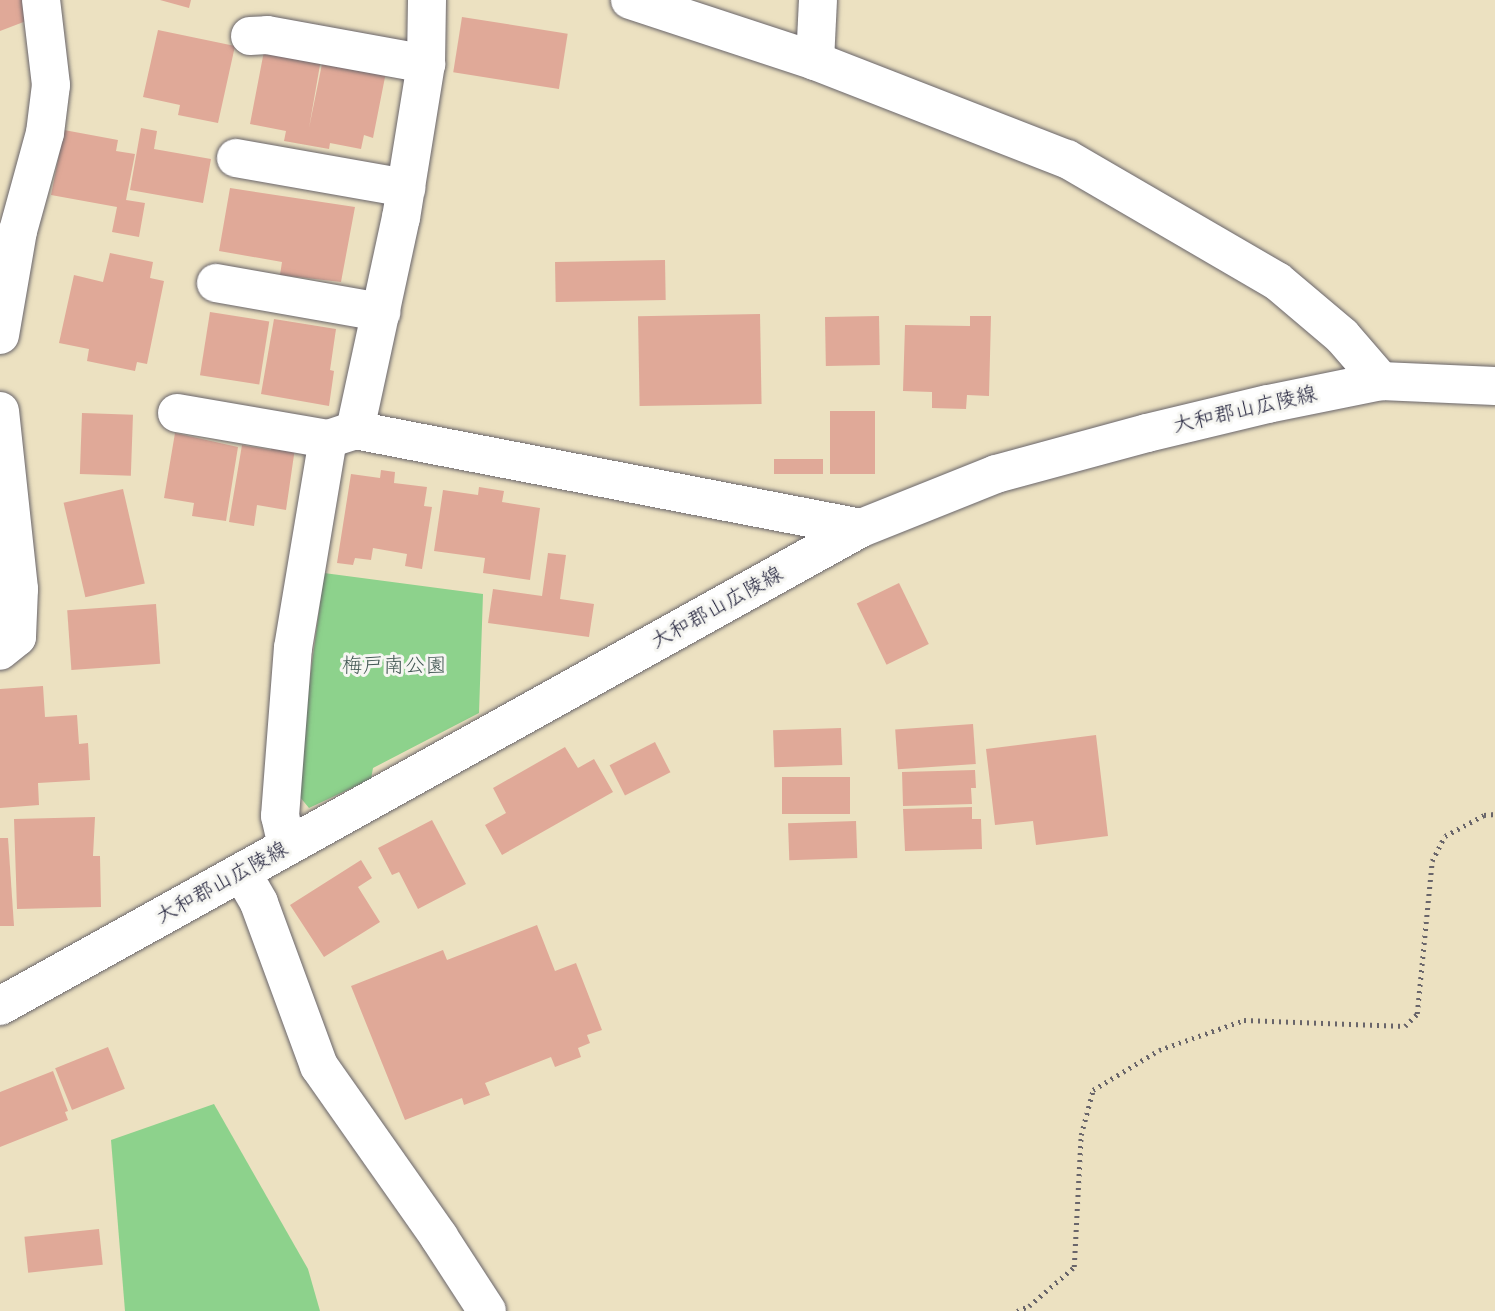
<!DOCTYPE html>
<html>
<head>
<meta charset="utf-8">
<style>
	body { margin:0 }
	#map { position:relative; width:1495px; height:1311px; overflow:hidden; background:#ece1c1; font-family:Mynerve,"Klee One",sans-serif }
	div>[style] { position:absolute }
	.green>* { inset:0; background:#8dd28c }
	.building>* { inset:0; background:#e0a998; transform-origin:0 0 }
	.path>* { height:4.5px; margin-top:-2.25px; transform-origin:0; background:repeating-linear-gradient(90deg,#69656a 0 2px,transparent 0 7px) }
	.roads { filter:drop-shadow(0 0 2px #69656a) drop-shadow(0 0 2px #69656a) }
	.minor>* { height:38px; margin:-19px; padding:0 19px; transform-origin:19px; border-radius:19px; background:#fff }
	.secondary>* { height:38px; margin:-19px; padding:0 19px; transform-origin:19px; border-radius:19px; background:#fff }
	span { translate:-50% -50%; white-space:nowrap; text-align:center; line-height:1.15; -webkit-text-stroke:6px #f6f6f2; paint-order:stroke }
	.street-label { font-size:21px; color:#22223b }
	.park-label { font-size:21px; color:#425753 }
</style>
</head>
<body>
<div id="map">
	<div class="green">
		<i style="clip-path:polygon(324px 573px,483px 594px,479px 713px,373px 768px,371px 779px,309px 808px,295px 791px)"></i>
		<i style="clip-path:polygon(214px 1104px,308px 1269px,320px 1311px,125px 1311px,111px 1140px)"></i>
	</div>
	<div class="building">
		<i style="clip-path:polygon(0 0,27px 0,34px 18px,0 31px)"></i>
		<i style="clip-path:polygon(160px 0,191px 0,189px 8px)"></i>
		<i style="left:462px;top:17px;width:107px;height:56px;rotate:9deg"></i>
		<i style="clip-path:polygon(158px 30px,235px 46px,218px 123px,178px 115px,180px 105px,143px 97px)"></i>
		<i style="clip-path:polygon(264px 51px,321px 59px,309px 128px,323px 59px,386px 72px,373px 138px,364px 135px,361px 149px,330px 143px,329px 149px,284px 141px,286px 131px,250px 124px)"></i>
		<i style="clip-path:polygon(141px 128px,157px 131px,154px 149px,211px 159px,203px 203px,130px 190px)"></i>
		<i style="clip-path:polygon(64px 130px,118px 140px,116px 151px,135px 154px,126px 200px,145px 203px,139px 237px,112px 232px,117px 207px,51px 195px)"></i>
		<i style="clip-path:polygon(230px 188px,355px 207px,341px 282px,280px 275px,282px 262px,219px 251px)"></i>
		<i style="clip-path:polygon(110px 253px,153px 262px,150px 278px,164px 281px,147px 364px,137px 362px,135px 371px,87px 361px,89px 349px,59px 343px,74px 275px,103px 282px)"></i>
		<i style="left:665px;top:260px;width:40px;height:110px;rotate:89deg"></i>
		<i style="left:210px;top:312px;width:60px;height:64px;rotate:9deg"></i>
		<i style="left:760px;top:314px;width:90px;height:122px;rotate:89deg"></i>
		<i style="left:879px;top:316px;width:49px;height:54px;rotate:89deg"></i>
		<i style="clip-path:polygon(970px 316px,991px 316px,989px 396px,967px 395px,966px 409px,932px 408px,932px 392px,903px 391px,905px 325px,970px 326px)"></i>
		<i style="clip-path:polygon(274px 319px,336px 329px,330px 370px,334px 371px,329px 406px,261px 394px)"></i>
		<i style="left:830px;top:411px;width:45px;height:63px"></i>
		<i style="left:82px;top:413px;width:51px;height:61px;rotate:2deg"></i>
		<i style="clip-path:polygon(175px 433px,238px 447px,226px 521px,192px 516px,194px 503px,164px 498px)"></i>
		<i style="clip-path:polygon(242px 445px,271px 450px,272px 445px,295px 448px,286px 510px,257px 505px,254px 526px,229px 522px)"></i>
		<i style="left:774px;top:459px;width:49px;height:15px"></i>
		<i style="clip-path:polygon(381px 470px,395px 472px,394px 483px,427px 487px,424px 506px,432px 507px,422px 569px,405px 566px,407px 554px,373px 548px,371px 560px,355px 558px,353px 565px,337px 563px,351px 474px,380px 478px)"></i>
		<i style="clip-path:polygon(479px 487px,504px 491px,502px 502px,540px 508px,530px 580px,483px 573px,485px 558px,434px 551px,443px 490px,478px 495px)"></i>
		<i style="left:123px;top:489px;width:97px;height:61px;rotate:77deg"></i>
		<i style="clip-path:polygon(548px 553px,566px 555px,560px 599px,594px 604px,589px 637px,488px 623px,493px 589px,542px 596px)"></i>
		<i style="left:899px;top:583px;width:68px;height:47px;rotate:64deg"></i>
		<i style="left:156px;top:604px;width:60px;height:89px;rotate:86deg"></i>
		<i style="clip-path:polygon(43px 686px,45px 717px,77px 715px,79px 744px,88px 743px,90px 780px,38px 783px,39px 805px,0 808px,0 689px)"></i>
		<i style="left:973px;top:724px;width:40px;height:78px;rotate:86deg"></i>
		<i style="left:841px;top:728px;width:37px;height:68px;rotate:88deg"></i>
		<i style="clip-path:polygon(1096px 735px,1108px 836px,1036px 845px,1033px 821px,995px 825px,986px 749px)"></i>
		<i style="left:655px;top:742px;width:34px;height:51px;rotate:63deg"></i>
		<i style="clip-path:polygon(565px 747px,578px 768px,594px 759px,613px 792px,502px 855px,485px 825px,506px 813px,493px 788px)"></i>
		<i style="clip-path:polygon(975px 770px,976px 788px,971px 788px,972px 804px,903px 806px,902px 772px)"></i>
		<i style="left:850px;top:777px;width:37px;height:68px;rotate:90deg"></i>
		<i style="clip-path:polygon(972px 807px,972px 819px,981px 819px,982px 849px,905px 851px,903px 809px)"></i>
		<i style="clip-path:polygon(95px 817px,93px 856px,100px 856px,101px 907px,17px 909px,14px 819px)"></i>
		<i style="clip-path:polygon(432px 820px,466px 884px,418px 909px,399px 872px,392px 875px,378px 848px)"></i>
		<i style="left:856px;top:821px;width:37px;height:68px;rotate:88deg"></i>
		<i style="clip-path:polygon(0 838px,8px 838px,14px 926px,0 926px)"></i>
		<i style="clip-path:polygon(361px 860px,372px 878px,358px 887px,380px 922px,324px 957px,290px 905px)"></i>
		<i style="clip-path:polygon(537px 925px,555px 971px,576px 963px,602px 1030px,587px 1035px,590px 1043px,578px 1048px,581px 1057px,555px 1067px,551px 1057px,485px 1083px,490px 1095px,464px 1105px,462px 1098px,405px 1120px,351px 986px,443px 950px,447px 960px)"></i>
		<i style="left:108px;top:1047px;width:45px;height:57px;rotate:68deg"></i>
		<i style="clip-path:polygon(53px 1071px,68px 1111px,65px 1112px,68px 1120px,0 1147px,0 1092px)"></i>
		<i style="left:99px;top:1229px;width:36px;height:75px;rotate:84deg"></i>
	</div>
	<div class="path">
		<i style="left:1017px;top:1311px;width:13px;rotate:-23deg"></i>
		<i style="left:1029px;top:1306px;width:60px;rotate:-40.9deg"></i>
		<i style="left:1074px;top:1267px;width:132px;rotate:-87deg"></i>
		<i style="left:1081px;top:1135px;width:47px;rotate:-75.1deg"></i>
		<i style="left:1093px;top:1090px;width:77px;rotate:-31.2deg"></i>
		<i style="left:1159px;top:1050px;width:90px;rotate:-19.4deg"></i>
		<i style="left:1244px;top:1020px;width:161px;rotate:2.1deg"></i>
		<i style="left:1405px;top:1026px;width:17px;rotate:-45deg"></i>
		<i style="left:1417px;top:1014px;width:154px;rotate:-84.4deg"></i>
		<i style="left:1432px;top:861px;width:28px;rotate:-63deg"></i>
		<i style="left:1445px;top:836px;width:44px;rotate:-28.3deg"></i>
		<i style="left:1484px;top:815px;width:11px;rotate:-5deg"></i>
	</div>
	<div class="roads">
		<div class="minor">
			<i style="left:630px;top:0;width:195px;rotate:18.2deg"></i>
			<i style="left:815px;top:61px;width:270px;rotate:21.3deg"></i>
			<i style="left:1067px;top:159px;width:243px;rotate:30.2deg"></i>
			<i style="left:1277px;top:281px;width:85px;rotate:40.2deg"></i>
			<i style="left:1342px;top:336px;width:60px;rotate:49.1deg"></i>
			<i style="left:250px;top:36px;width:17px;rotate:-3deg"></i>
			<i style="left:267px;top:35px;width:162px;rotate:10.3deg"></i>
			<i style="left:815px;top:61px;width:61px;rotate:-87.2deg"></i>
			<i style="left:236px;top:158px;width:173px;rotate:10deg"></i>
			<i style="left:216px;top:283px;width:168px;rotate:10deg"></i>
			<i style="left:0;top:335px;width:106px;rotate:-80.2deg"></i>
			<i style="left:18px;top:231px;width:102px;rotate:-74.6deg"></i>
			<i style="left:45px;top:133px;width:48px;rotate:-82.9deg"></i>
			<i style="left:51px;top:85px;width:86px;rotate:-96.7deg"></i>
			<i style="left:0;top:411px;width:179px;rotate:83.9deg"></i>
			<i style="left:19px;top:589px;width:48px;rotate:92.4deg"></i>
			<i style="left:17px;top:637px;width:22px;rotate:141deg"></i>
			<i style="left:177px;top:413px;width:153px;rotate:9.8deg"></i>
			<i style="left:328px;top:439px;width:28px;rotate:-18deg"></i>
			<i style="left:355px;top:430px;width:515px;rotate:10.96deg"></i>
			<i style="left:355px;top:430px;width:217px;rotate:-77.8deg"></i>
			<i style="left:401px;top:218px;width:156px;rotate:-80.8deg"></i>
			<i style="left:426px;top:64px;width:64px;rotate:-89.1deg"></i>
			<i style="left:287px;top:846px;width:31px;rotate:-103deg"></i>
			<i style="left:280px;top:816px;width:169px;rotate:-85.6deg"></i>
			<i style="left:293px;top:648px;width:212px;rotate:-80.5deg"></i>
			<i style="left:242px;top:873px;width:34px;rotate:60deg"></i>
			<i style="left:259px;top:903px;width:174px;rotate:69.8deg"></i>
			<i style="left:319px;top:1066px;width:209px;rotate:54.9deg"></i>
			<i style="left:439px;top:1237px;width:88px;rotate:57deg"></i>
		</div>
		<div class="secondary">
			<i style="left:0;top:1006px;width:985px;rotate:-29.04deg"></i>
			<i style="left:861px;top:528px;width:145px;rotate:-21.8deg"></i>
			<i style="left:996px;top:474px;width:156px;rotate:-15.2deg"></i>
			<i style="left:1147px;top:433px;width:124px;rotate:-13.5deg"></i>
			<i style="left:1268px;top:404px;width:115px;rotate:-11.5deg"></i>
			<i style="left:1381px;top:381px;width:114px;rotate:2.5deg"></i>
		</div>
	</div>
	<div class="street-label">
		<span style="left:1245px;top:410px;rotate:-13deg">大和郡山広陵線</span>
		<span style="left:717px;top:608px;rotate:-29deg">大和郡山広陵線</span>
		<span style="left:222px;top:883px;rotate:-29deg">大和郡山広陵線</span>
	</div>
	<div class="park-label">
		<span style="left:394px;top:666px">梅戸南公園</span>
	</div>
</div>
</body>
</html>
